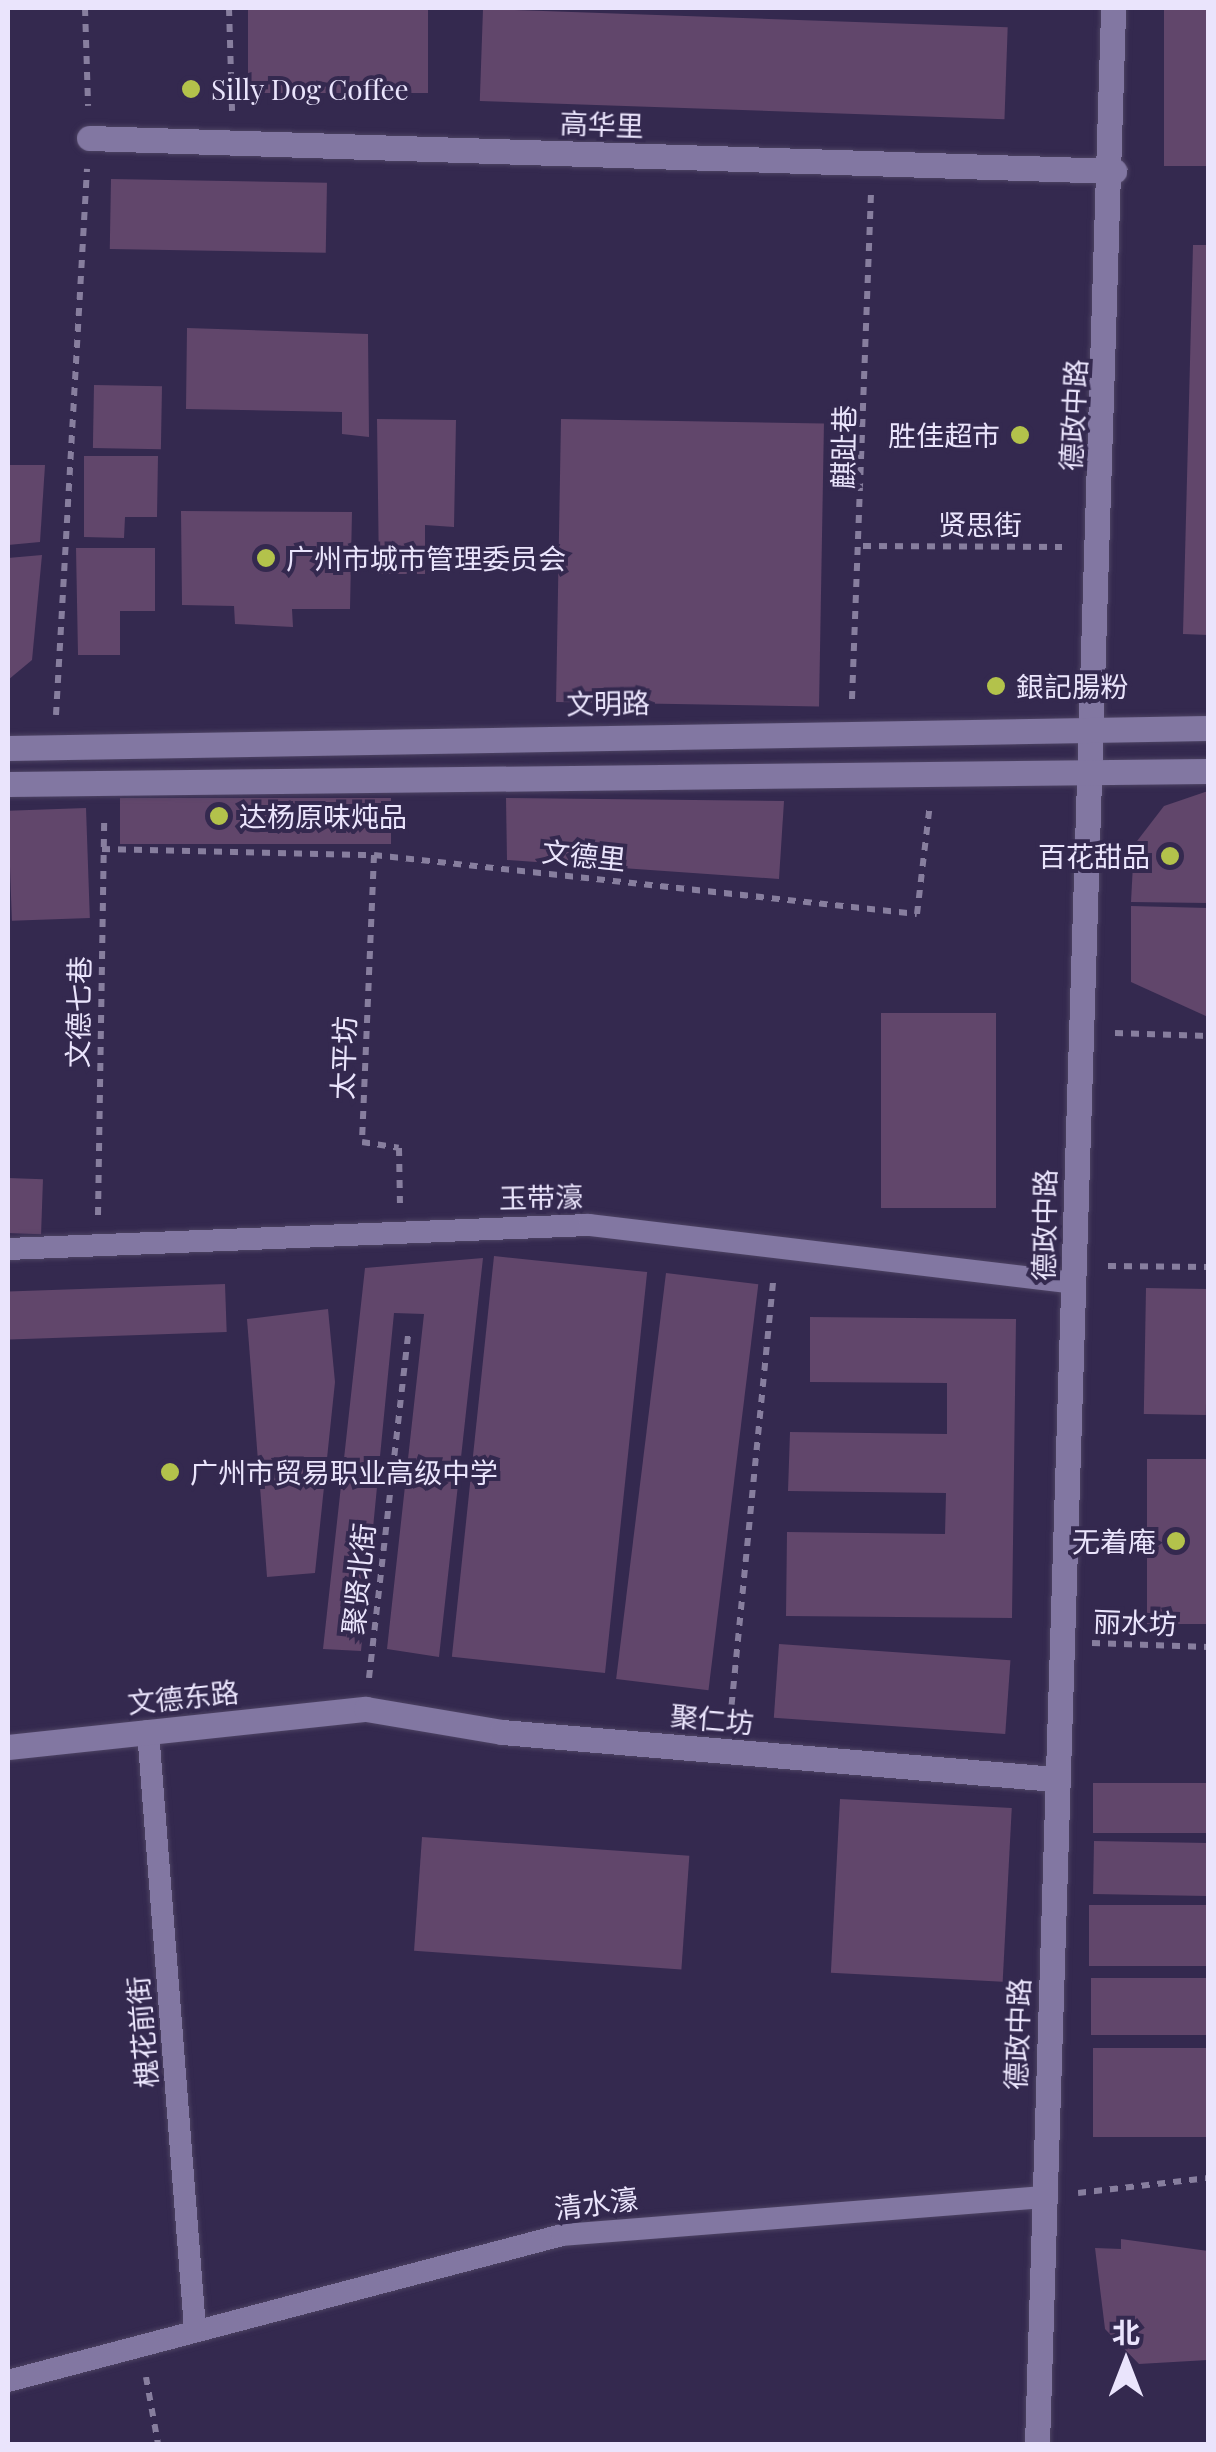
<!DOCTYPE html>
<html>
<head>
<meta charset="utf-8">
<style>
	body { margin:0 }
	#map { position:relative; width:1216px; height:2452px; overflow:hidden; background:#34294f; font-family:"Playfair Display","Noto Sans SC",serif }
	div>[style] { position:absolute }
	.building>* { inset:0; background:#61466b; transform-origin:0 0 }
	.path>* { height:6px; margin-top:-3px; transform-origin:0; background:repeating-linear-gradient(90deg,#877e9e 0 8px,transparent 0 16px) }
	.roads { filter:drop-shadow(0 0 2px #4d4363) drop-shadow(0 0 2px #4d4363) }
	.service>* { height:22px; margin:-11px; padding:0 11px; transform-origin:11px; border-radius:11px; background:#8277a2 }
	.minor>* { height:25px; margin:-12.5px; padding:0 12.5px; transform-origin:12.5px; border-radius:12.5px; background:#8277a2 }
	.tertiary>* { height:25px; margin:-12.5px; padding:0 12.5px; transform-origin:12.5px; border-radius:12.5px; background:#8277a2 }
	.secondary>* { height:25px; margin:-12.5px; padding:0 12.5px; transform-origin:12.5px; border-radius:12.5px; background:#8277a2 }
	.dots>* { width:28px; height:28px; translate:-50% -50%; box-sizing:border-box; border:5px solid #34294f; border-radius:50% }
	span { translate:-50% -50%; white-space:nowrap; text-align:center; line-height:1.15; -webkit-text-stroke:8px #34294f; paint-order:stroke }
	.poi-label { font-size:28px; color:#eae4fc }
	.left { translate:0 -50%; text-align:left }
	.right { translate:-100% -50%; text-align:right }
	.street-label { font-size:28px; color:#eae4fc }
	.frame { position:absolute; inset:0; border:10px solid #eae4fc; pointer-events:none }
	.north { position:absolute; left:1076px; top:2312px; width:100px; height:100px; -webkit-text-stroke:8px #34294f; paint-order:stroke; rotate:0deg; font-size:28px; font-weight:700; line-height:40px; text-align:center; color:#eae4fc }
	.north::after { content:''; display:block; margin:auto; width:35px; height:45px; background:#eae4fc; clip-path:polygon(50% 0,100% 100%,50% 72%,0 100%) }
</style>
</head>
<body>
<div id="map">
	<div class="building">
		<i style="left:248px;top:8px;width:180px;height:85px"></i>
		<i style="left:1164px;top:8px;width:44px;height:158px"></i>
		<i style="left:483px;top:9px;width:525px;height:92px;rotate:2deg"></i>
		<i style="left:111px;top:179px;width:216px;height:70px;rotate:1deg"></i>
		<i style="clip-path:polygon(1193px 245px,1208px 245px,1208px 635px,1183px 634px)"></i>
		<i style="clip-path:polygon(187px 328px,368px 334px,369px 437px,342px 434px,342px 412px,186px 409px)"></i>
		<i style="left:94px;top:385px;width:68px;height:63px;rotate:1deg"></i>
		<i style="clip-path:polygon(377px 419px,456px 420px,454px 527px,425px 525px,425px 574px,379px 574px)"></i>
		<i style="left:561px;top:419px;width:263px;height:283px;rotate:1deg"></i>
		<i style="clip-path:polygon(84px 456px,158px 456px,157px 517px,125px 517px,124px 538px,84px 537px)"></i>
		<i style="clip-path:polygon(8px 465px,45px 465px,40px 542px,8px 545px)"></i>
		<i style="clip-path:polygon(181px 511px,352px 512px,350px 609px,292px 609px,293px 627px,235px 624px,234px 606px,182px 605px)"></i>
		<i style="clip-path:polygon(76px 548px,155px 548px,155px 611px,120px 611px,120px 655px,78px 655px)"></i>
		<i style="clip-path:polygon(42px 555px,32px 660px,8px 680px,8px 558px)"></i>
		<i style="clip-path:polygon(1208px 791px,1208px 903px,1131px 902px,1134px 845px,1164px 806px)"></i>
		<i style="left:120px;top:798px;width:271px;height:46px"></i>
		<i style="clip-path:polygon(506px 798px,784px 801px,779px 879px,507px 860px)"></i>
		<i style="left:86px;top:808px;width:110px;height:78px;rotate:88deg"></i>
		<i style="clip-path:polygon(1131px 906px,1208px 908px,1208px 1017px,1131px 982px)"></i>
		<i style="left:881px;top:1013px;width:115px;height:195px"></i>
		<i style="left:8px;top:1178px;width:35px;height:55px;rotate:2deg"></i>
		<i style="left:494px;top:1256px;width:154px;height:403px;rotate:6deg"></i>
		<i style="clip-path:polygon(483px 1258px,439px 1657px,387px 1649px,424px 1314px,394px 1313px,361px 1651px,323px 1649px,365px 1268px)"></i>
		<i style="left:666px;top:1273px;width:93px;height:409px;rotate:7deg"></i>
		<i style="left:225px;top:1284px;width:48px;height:217px;rotate:88deg"></i>
		<i style="left:1146px;top:1288px;width:62px;height:126px;rotate:1deg"></i>
		<i style="clip-path:polygon(328px 1309px,335px 1382px,315px 1573px,267px 1577px,247px 1319px)"></i>
		<i style="clip-path:polygon(810px 1317px,1016px 1319px,1012px 1618px,786px 1616px,787px 1532px,945px 1534px,946px 1493px,788px 1491px,790px 1432px,947px 1434px,947px 1383px,810px 1382px)"></i>
		<i style="left:1147px;top:1459px;width:61px;height:165px"></i>
		<i style="left:779px;top:1644px;width:232px;height:74px;rotate:4deg"></i>
		<i style="left:1093px;top:1783px;width:115px;height:50px"></i>
		<i style="left:840px;top:1799px;width:172px;height:174px;rotate:3deg"></i>
		<i style="left:422px;top:1837px;width:268px;height:114px;rotate:4deg"></i>
		<i style="left:1094px;top:1841px;width:114px;height:53px;rotate:1deg"></i>
		<i style="left:1089px;top:1905px;width:119px;height:61px"></i>
		<i style="left:1208px;top:1978px;width:57px;height:117px;rotate:90deg"></i>
		<i style="left:1208px;top:2048px;width:89px;height:115px;rotate:90deg"></i>
		<i style="clip-path:polygon(1121px 2239px,1208px 2251px,1208px 2360px,1139px 2364px,1105px 2329px,1095px 2248px,1121px 2249px)"></i>
	</div>
	<div class="path">
		<i style="left:85px;top:8px;width:98px;rotate:88.2deg"></i>
		<i style="left:229px;top:8px;width:103px;rotate:88.3deg"></i>
		<i style="left:863px;top:546px;width:199px;rotate:0.3deg"></i>
		<i style="left:852px;top:699px;width:505px;rotate:-87.85deg"></i>
		<i style="left:56px;top:715px;width:547px;rotate:-86.75deg"></i>
		<i style="left:102px;top:849px;width:272px;rotate:1.3deg"></i>
		<i style="left:374px;top:855px;width:546px;rotate:6.2deg"></i>
		<i style="left:917px;top:914px;width:111px;rotate:-83.3deg"></i>
		<i style="left:374px;top:855px;width:287px;rotate:92.4deg"></i>
		<i style="left:362px;top:1142px;width:37px;rotate:9deg"></i>
		<i style="left:399px;top:1148px;width:55px;rotate:89deg"></i>
		<i style="left:1115px;top:1033px;width:93px;rotate:1.8deg"></i>
		<i style="left:98px;top:1215px;width:398px;rotate:-89.1deg"></i>
		<i style="left:1108px;top:1266px;width:100px;rotate:0.6deg"></i>
		<i style="left:1092px;top:1643px;width:116px;rotate:2deg"></i>
		<i style="left:369px;top:1678px;width:346px;rotate:-83.5deg"></i>
		<i style="left:730px;top:1721px;width:443px;rotate:-84.4deg"></i>
		<i style="left:1078px;top:2193px;width:131px;rotate:-6.6deg"></i>
		<i style="left:146px;top:2377px;width:68px;rotate:79.8deg"></i>
	</div>
	<div class="roads">
		<div class="service">
			<i style="left:8px;top:1249px;width:581px;rotate:-2.37deg"></i>
			<i style="left:589px;top:1225px;width:488px;rotate:6.8deg"></i>
			<i style="left:148px;top:1731px;width:599px;rotate:85.5deg"></i>
			<i style="left:8px;top:2381px;width:573px;rotate:-14.76deg"></i>
			<i style="left:562px;top:2235px;width:482px;rotate:-4.5deg"></i>
		</div>
		<div class="minor">
			<i style="left:89px;top:138px;width:1026px;rotate:1.84deg"></i>
			<i style="left:8px;top:1747px;width:360px;rotate:-6.1deg"></i>
			<i style="left:366px;top:1709px;width:138px;rotate:9.6deg"></i>
			<i style="left:502px;top:1732px;width:555px;rotate:4.86deg"></i>
		</div>
		<div class="tertiary">
			<i style="left:1037px;top:2444px;width:2437px;rotate:-88.21deg"></i>
		</div>
		<div class="secondary">
			<i style="left:8px;top:748px;width:1200px;rotate:-0.95deg"></i>
			<i style="left:8px;top:784px;width:1200px;rotate:-0.62deg"></i>
		</div>
	</div>
	<div class="dots">
		<i style="left:191px;top:89px;background:#b3c24b"></i>
		<i style="left:1020px;top:435px;background:#b3c24b"></i>
		<i style="left:266px;top:558px;background:#b3c24b"></i>
		<i style="left:996px;top:686px;background:#b3c24b"></i>
		<i style="left:219px;top:816px;background:#b3c24b"></i>
		<i style="left:1170px;top:856px;background:#b3c24b"></i>
		<i style="left:170px;top:1472px;background:#b3c24b"></i>
		<i style="left:1176px;top:1541px;background:#b3c24b"></i>
	</div>
	<div class="poi-label">
		<span class="left" style="left:211px;top:89px">Silly Dog Coffee</span>
		<span class="right" style="left:1000px;top:435px">胜佳超市</span>
		<span class="left" style="left:286px;top:558px">广州市城市管理委员会</span>
		<span class="left" style="left:1016px;top:686px">銀記腸粉</span>
		<span class="left" style="left:239px;top:816px">达杨原味炖品</span>
		<span class="right" style="left:1150px;top:856px">百花甜品</span>
		<span class="left" style="left:190px;top:1472px">广州市贸易职业高级中学</span>
		<span class="right" style="left:1156px;top:1541px">无着庵</span>
	</div>
	<div class="street-label">
		<span style="left:602px;top:124px;rotate:2deg">高华里</span>
		<span style="left:1073px;top:415px;rotate:-87deg">德政中路</span>
		<span style="left:843px;top:447px;rotate:-89deg">麒趾巷</span>
		<span style="left:980px;top:524px">贤思街</span>
		<span style="left:608px;top:703px;rotate:-1deg">文明路</span>
		<span style="left:584px;top:855px;rotate:6deg">文德里</span>
		<span style="left:78px;top:1012px;rotate:-89deg">文德七巷</span>
		<span style="left:343px;top:1058px;rotate:-88deg">太平坊</span>
		<span style="left:541px;top:1197px;rotate:-1deg">玉带濠</span>
		<span style="left:1044px;top:1225px;rotate:-89deg">德政中路</span>
		<span style="left:358px;top:1579px;rotate:-84deg">聚贤北街</span>
		<span style="left:1135px;top:1622px;rotate:2deg">丽水坊</span>
		<span style="left:183px;top:1697px;rotate:-6deg">文德东路</span>
		<span style="left:712px;top:1719px;rotate:5deg">聚仁坊</span>
		<span style="left:142px;top:2032px;rotate:-95deg">槐花前街</span>
		<span style="left:1017px;top:2034px;rotate:-88deg">德政中路</span>
		<span style="left:596px;top:2203px;rotate:-7deg">清水濠</span>
	</div>
	<div class="frame"></div>
	<div class="north">北</div>
</div>
</body>
</html>
